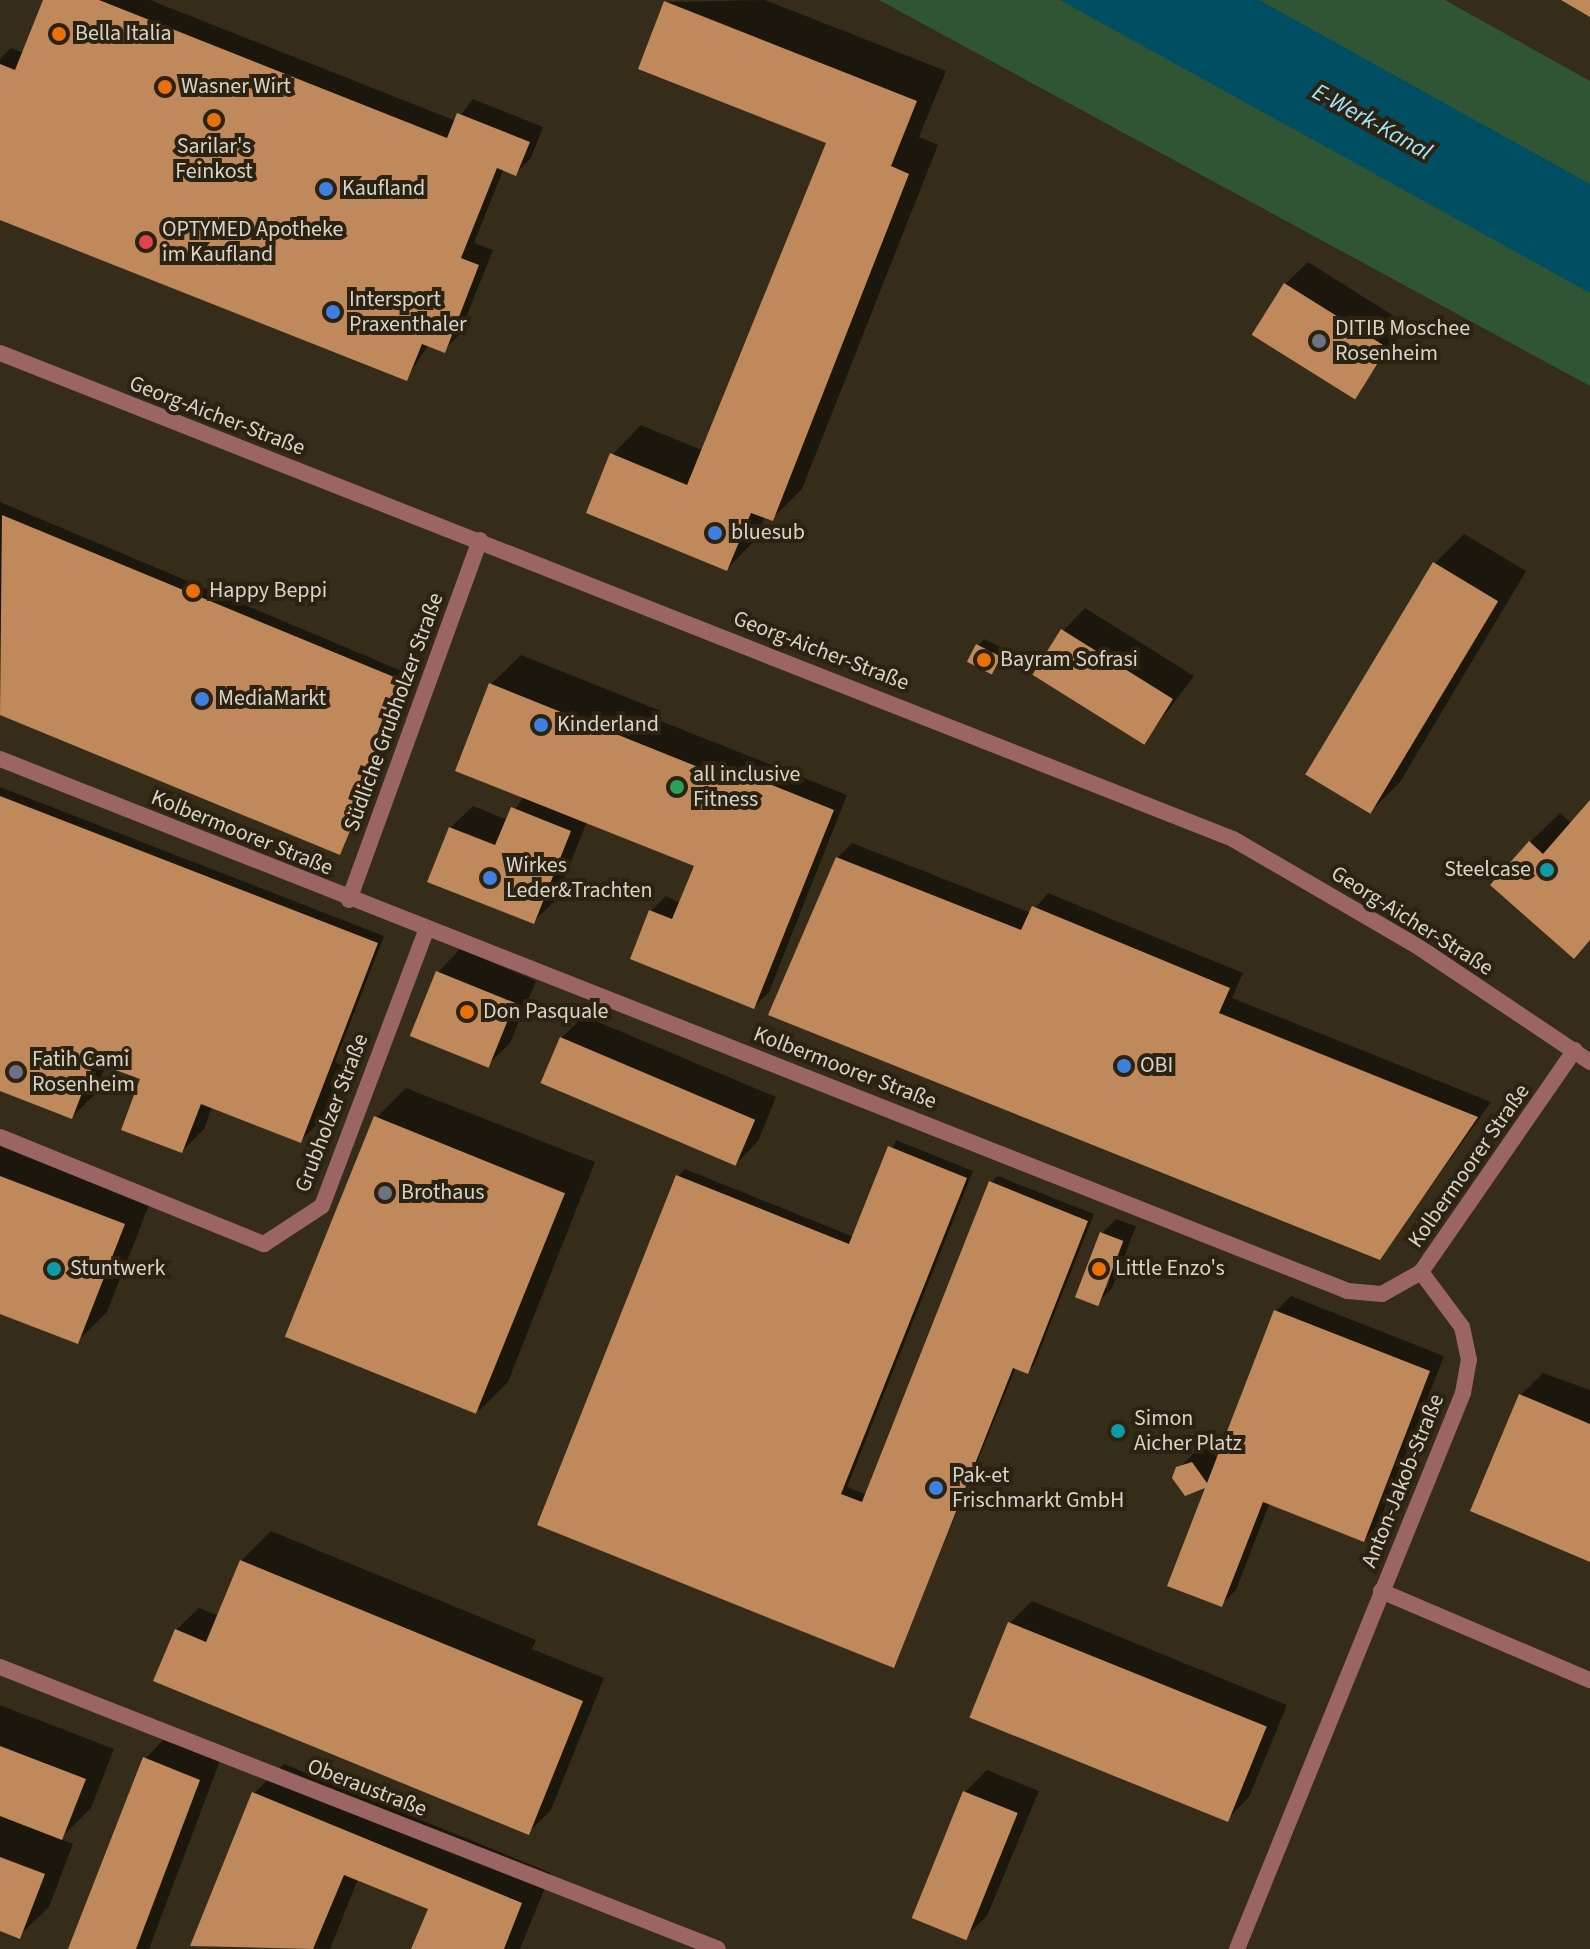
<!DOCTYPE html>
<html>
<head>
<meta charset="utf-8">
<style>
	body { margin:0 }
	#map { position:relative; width:1590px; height:1949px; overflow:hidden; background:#362c1a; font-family:"Source Sans 3",sans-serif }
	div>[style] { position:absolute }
	.green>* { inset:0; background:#2f5535 }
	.water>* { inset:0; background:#004e61 }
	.shadow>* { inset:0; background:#0007 }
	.building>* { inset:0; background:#bf895b; transform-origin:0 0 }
	.street>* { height:16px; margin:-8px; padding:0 8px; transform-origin:8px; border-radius:8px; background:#9a6564 }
	.dots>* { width:22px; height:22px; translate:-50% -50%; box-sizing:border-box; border:4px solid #2c2211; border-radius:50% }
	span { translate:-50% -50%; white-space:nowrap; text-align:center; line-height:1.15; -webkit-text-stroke:8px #2c2211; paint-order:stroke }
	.poi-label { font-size:22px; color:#d9d4c9 }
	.left { translate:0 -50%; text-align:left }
	.right { translate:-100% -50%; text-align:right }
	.street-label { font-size:22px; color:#d9d4c9 }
	.water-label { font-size:24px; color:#a2e4fa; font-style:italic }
</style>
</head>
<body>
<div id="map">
	<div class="green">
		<i style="clip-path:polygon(879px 0,1445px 0,1590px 81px,1590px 386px)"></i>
	</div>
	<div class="water">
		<i style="clip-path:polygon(1060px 0,1259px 0,1590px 184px,1590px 293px)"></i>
	</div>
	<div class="shadow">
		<i style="clip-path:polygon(45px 0,150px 0,456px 121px,473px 99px,543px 127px,531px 158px,516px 173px,504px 168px,474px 243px,493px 250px,459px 335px,444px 350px,429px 344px,406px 379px,0 218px,0 59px,11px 48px,24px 53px)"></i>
		<i style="clip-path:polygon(765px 0,946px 71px,919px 137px,938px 145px,802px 489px,772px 519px,765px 516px,756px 539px,727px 569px,612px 455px,641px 425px,704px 451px,829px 142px,666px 2px)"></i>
		<i style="clip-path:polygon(1308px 262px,1408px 325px,1353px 398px,1285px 284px)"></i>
		<i style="clip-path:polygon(0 502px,416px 677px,340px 852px,0 713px)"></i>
		<i style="clip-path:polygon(1464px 534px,1526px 571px,1400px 782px,1371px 811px,1435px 563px)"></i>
		<i style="clip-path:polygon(1085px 608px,1194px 676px,1144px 742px,1063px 631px)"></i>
		<i style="clip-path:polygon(984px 639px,1007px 650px,992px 673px,978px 646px)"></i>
		<i style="clip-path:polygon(521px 655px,661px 711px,658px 720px,847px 795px,769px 992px,754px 1007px,651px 911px,666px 896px,681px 903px,696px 865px,587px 821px,556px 900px,533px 922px,450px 828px,473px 806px,508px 820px,524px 796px,491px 684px)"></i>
		<i style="clip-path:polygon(0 787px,384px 936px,335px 1062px,343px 1066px,323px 1119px,300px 1141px,212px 1107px,204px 1129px,182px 1151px,143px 1078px,106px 1064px,94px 1095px,72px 1117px,0 1089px)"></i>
		<i style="clip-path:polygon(1590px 803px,1590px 939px,1530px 842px,1560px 813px,1572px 824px)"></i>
		<i style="clip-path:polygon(852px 843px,1031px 913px,1048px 893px,1243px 973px,1232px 998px,1491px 1102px,1380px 1258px,837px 858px)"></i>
		<i style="clip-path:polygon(460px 949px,536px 981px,510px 1043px,488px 1065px,414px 1036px,438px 972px)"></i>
		<i style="clip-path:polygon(584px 1016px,776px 1097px,758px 1141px,736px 1164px,561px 1038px)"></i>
		<i style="clip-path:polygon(406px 1088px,595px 1162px,508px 1382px,479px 1411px,376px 1118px)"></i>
		<i style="clip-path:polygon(0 1135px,153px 1195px,107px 1312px,77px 1342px,0 1312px)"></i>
		<i style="clip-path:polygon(896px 1140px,973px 1171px,847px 1487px,867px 1495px,991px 1182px,998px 1176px,1094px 1214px,1034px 1365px,1027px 1372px,1016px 1367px,894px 1666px,678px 1176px,685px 1169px,854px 1237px)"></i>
		<i style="clip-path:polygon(evenodd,1116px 1219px,1136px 1226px,1112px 1288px,1097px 1303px,1102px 1233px,1116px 1219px,1124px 1231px,1107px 1288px,1102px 1288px,1124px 1231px)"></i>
		<i style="clip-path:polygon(1291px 1296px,1444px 1356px,1378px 1525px,1364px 1540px,1270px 1502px,1236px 1590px,1222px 1604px,1208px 1485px,1181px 1491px,1175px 1472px,1198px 1449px,1212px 1449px,1218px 1461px,1276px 1311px)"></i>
		<i style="clip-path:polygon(1543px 1373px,1590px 1390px,1590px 1560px,1521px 1395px)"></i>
		<i style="clip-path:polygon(271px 1531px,536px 1640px,532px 1649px,604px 1678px,551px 1810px,528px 1833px,176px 1630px,199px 1608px,219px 1616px,241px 1561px)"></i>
		<i style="clip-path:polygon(1032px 1601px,1287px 1705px,1249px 1797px,1227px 1820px,1010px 1623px)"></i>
		<i style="clip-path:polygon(0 1705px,114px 1749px,91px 1808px,60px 1839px,73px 1844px,49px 1907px,19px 1936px,0 1929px)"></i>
		<i style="clip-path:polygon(167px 1736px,221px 1758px,149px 1949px,71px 1949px,145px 1759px)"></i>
		<i style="clip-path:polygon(284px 1764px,551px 1873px,520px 1949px,413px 1949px,430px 1908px,358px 1879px,330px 1949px,192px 1945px,254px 1793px)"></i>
		<i style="clip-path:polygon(987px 1770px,1039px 1791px,987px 1916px,964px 1938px,965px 1792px)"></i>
	</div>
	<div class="building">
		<i style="clip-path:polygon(43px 0,99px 0,447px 138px,457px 113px,530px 142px,516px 176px,497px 168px,461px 258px,479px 265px,445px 353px,422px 344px,407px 381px,0 220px,0 64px,15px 70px)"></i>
		<i style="clip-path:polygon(1561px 0,1590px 0,1590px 17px)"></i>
		<i style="clip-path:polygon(664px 1px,917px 101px,891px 166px,909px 174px,773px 521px,751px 513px,727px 571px,586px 513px,610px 453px,687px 485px,826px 143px,638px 69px)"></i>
		<i style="left:1284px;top:283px;width:122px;height:61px;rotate:32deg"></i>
		<i style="clip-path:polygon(2px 515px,411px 684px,340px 855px,0 715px)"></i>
		<i style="left:1433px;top:562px;width:76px;height:248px;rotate:31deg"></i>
		<i style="left:1061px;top:629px;width:132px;height:54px;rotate:32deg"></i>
		<i style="left:976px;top:644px;width:28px;height:20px;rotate:27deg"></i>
		<i style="clip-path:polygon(489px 683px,728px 779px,732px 769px,834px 810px,754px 1009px,630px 959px,649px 910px,672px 919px,694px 866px,455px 771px)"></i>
		<i style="clip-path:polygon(0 796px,378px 943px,301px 1143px,201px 1104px,182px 1153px,121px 1130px,140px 1079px,94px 1062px,72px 1119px,0 1091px)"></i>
		<i style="clip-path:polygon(1590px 800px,1590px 940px,1574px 959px,1490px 885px,1529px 841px,1543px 854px)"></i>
		<i style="clip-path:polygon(511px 807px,571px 831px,534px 924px,427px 882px,449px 827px,495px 845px)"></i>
		<i style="clip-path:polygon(836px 857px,1021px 930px,1032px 906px,1230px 988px,1219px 1013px,1478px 1117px,1380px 1260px,768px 1015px)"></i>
		<i style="left:436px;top:971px;width:85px;height:70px;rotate:22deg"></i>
		<i style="left:560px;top:1037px;width:212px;height:50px;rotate:23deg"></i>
		<i style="left:374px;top:1116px;width:206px;height:238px;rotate:22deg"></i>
		<i style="clip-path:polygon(888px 1146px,967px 1178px,841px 1494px,862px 1502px,989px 1181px,1088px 1221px,1028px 1374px,1013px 1368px,894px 1668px,537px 1525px,676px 1175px,849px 1244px)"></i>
		<i style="clip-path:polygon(0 1176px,125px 1224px,78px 1344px,0 1314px)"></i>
		<i style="left:1100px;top:1232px;width:25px;height:70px;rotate:21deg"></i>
		<i style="clip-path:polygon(1274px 1310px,1430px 1371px,1364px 1542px,1263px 1502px,1222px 1607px,1167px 1586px,1205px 1488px,1185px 1496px,1172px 1478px,1176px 1467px,1192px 1462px,1207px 1483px)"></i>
		<i style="clip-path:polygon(1519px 1394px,1590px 1424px,1590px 1562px,1470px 1511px)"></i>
		<i style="clip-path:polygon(240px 1560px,583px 1701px,529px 1835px,153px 1681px,175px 1629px,206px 1642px)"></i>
		<i style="left:1008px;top:1622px;width:279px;height:103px;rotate:22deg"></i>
		<i style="clip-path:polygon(0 1746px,86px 1779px,62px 1840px,0 1816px)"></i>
		<i style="clip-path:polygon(143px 1757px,200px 1780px,136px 1949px,68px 1949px)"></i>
		<i style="left:963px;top:1791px;width:59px;height:137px;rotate:22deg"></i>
		<i style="clip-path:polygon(252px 1792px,522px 1903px,504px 1949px,411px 1949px,428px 1909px,344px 1875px,313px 1949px,190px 1946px)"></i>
		<i style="clip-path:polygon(0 1857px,45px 1874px,20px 1939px,0 1931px)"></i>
	</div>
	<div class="street">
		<i style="left:0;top:353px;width:1325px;rotate:21.51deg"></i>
		<i style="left:1233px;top:839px;width:216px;rotate:30.2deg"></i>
		<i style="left:1420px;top:948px;width:205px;rotate:33.8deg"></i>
		<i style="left:0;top:759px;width:1449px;rotate:21.54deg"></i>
		<i style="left:1348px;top:1291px;width:34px;rotate:5deg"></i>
		<i style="left:1382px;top:1294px;width:45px;rotate:-29.4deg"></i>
		<i style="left:1421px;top:1272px;width:270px;rotate:-55.3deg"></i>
		<i style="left:349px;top:900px;width:383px;rotate:-70deg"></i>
		<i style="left:0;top:1137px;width:285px;rotate:22.1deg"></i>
		<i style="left:264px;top:1244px;width:69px;rotate:-33.2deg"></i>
		<i style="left:322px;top:1206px;width:294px;rotate:-69.3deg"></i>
		<i style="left:1381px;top:1591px;width:227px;rotate:23.1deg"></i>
		<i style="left:0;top:1667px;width:771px;rotate:21.44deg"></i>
		<i style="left:1237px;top:1949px;width:600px;rotate:-67.88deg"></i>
		<i style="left:1463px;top:1393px;width:34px;rotate:-80deg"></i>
		<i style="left:1469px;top:1360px;width:34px;rotate:-102deg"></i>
		<i style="left:1462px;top:1327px;width:69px;rotate:-126.7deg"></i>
	</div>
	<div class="dots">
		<i style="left:59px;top:34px;background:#e8710a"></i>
		<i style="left:165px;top:87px;background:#e8710a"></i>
		<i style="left:214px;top:120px;background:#e8710a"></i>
		<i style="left:326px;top:189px;background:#3f7fe0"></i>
		<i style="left:146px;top:242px;background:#e0444e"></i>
		<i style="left:333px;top:312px;background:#3f7fe0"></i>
		<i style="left:1319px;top:341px;background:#6b7280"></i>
		<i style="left:715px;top:533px;background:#3f7fe0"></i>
		<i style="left:193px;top:591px;background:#e8710a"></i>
		<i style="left:984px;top:660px;background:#e8710a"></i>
		<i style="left:202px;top:699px;background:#3f7fe0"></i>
		<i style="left:541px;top:725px;background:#3f7fe0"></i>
		<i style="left:677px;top:787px;background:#2e9e5b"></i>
		<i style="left:1547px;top:870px;background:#0f9aa8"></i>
		<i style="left:490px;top:878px;background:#3f7fe0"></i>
		<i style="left:467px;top:1012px;background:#e8710a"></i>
		<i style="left:1124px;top:1066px;background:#3f7fe0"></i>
		<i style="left:16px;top:1072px;background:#6b7280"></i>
		<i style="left:385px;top:1193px;background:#6b7280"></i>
		<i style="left:54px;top:1269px;background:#0f9aa8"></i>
		<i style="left:1099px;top:1269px;background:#e8710a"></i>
		<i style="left:1118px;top:1431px;background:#0f9aa8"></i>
		<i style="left:936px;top:1488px;background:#3f7fe0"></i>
	</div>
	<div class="poi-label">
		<span class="left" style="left:75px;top:34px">Bella Italia</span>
		<span class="left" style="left:181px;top:87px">Wasner Wirt</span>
		<span style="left:214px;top:159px">Sarilar's<br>Feinkost</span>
		<span class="left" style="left:342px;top:189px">Kaufland</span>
		<span class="left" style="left:162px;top:242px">OPTYMED Apotheke<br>im Kaufland</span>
		<span class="left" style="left:349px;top:312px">Intersport<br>Praxenthaler</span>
		<span class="left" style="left:1335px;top:341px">DITIB Moschee<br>Rosenheim</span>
		<span class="left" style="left:731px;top:533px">bluesub</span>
		<span class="left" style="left:209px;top:591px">Happy Beppi</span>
		<span class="left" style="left:1000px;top:660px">Bayram Sofrasi</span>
		<span class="left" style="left:218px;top:699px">MediaMarkt</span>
		<span class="left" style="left:557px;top:725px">Kinderland</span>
		<span class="left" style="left:693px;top:787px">all inclusive<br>Fitness</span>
		<span class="left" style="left:506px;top:878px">Wirkes<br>Leder&amp;Trachten</span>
		<span class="right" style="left:1531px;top:870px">Steelcase</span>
		<span class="left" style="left:483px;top:1012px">Don Pasquale</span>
		<span class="left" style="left:32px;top:1072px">Fatih Cami<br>Rosenheim</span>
		<span class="left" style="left:1140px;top:1066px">OBI</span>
		<span class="left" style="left:401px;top:1193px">Brothaus</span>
		<span class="left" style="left:70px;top:1269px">Stuntwerk</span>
		<span class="left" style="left:1115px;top:1269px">Little Enzo's</span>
		<span class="left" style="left:1134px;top:1431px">Simon<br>Aicher Platz</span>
		<span class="left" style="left:952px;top:1488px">Pak-et<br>Frischmarkt GmbH</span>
	</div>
	<div class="street-label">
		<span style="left:217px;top:416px;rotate:21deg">Georg-Aicher-Straße</span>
		<span style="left:821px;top:651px;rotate:21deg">Georg-Aicher-Straße</span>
		<span style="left:394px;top:712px;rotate:-70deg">Südliche Grubholzer Straße</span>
		<span style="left:242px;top:833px;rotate:22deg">Kolbermoorer Straße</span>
		<span style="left:1412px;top:921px;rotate:32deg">Georg-Aicher-Straße</span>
		<span style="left:845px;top:1068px;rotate:21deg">Kolbermoorer Straße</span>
		<span style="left:332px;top:1113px;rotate:-69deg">Grubholzer Straße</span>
		<span style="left:1469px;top:1166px;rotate:-55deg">Kolbermoorer Straße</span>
		<span style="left:1403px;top:1481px;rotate:-68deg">Anton-Jakob-Straße</span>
		<span style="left:367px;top:1788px;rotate:21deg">Oberaustraße</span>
	</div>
	<div class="water-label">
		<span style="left:1372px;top:122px;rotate:29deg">E-Werk-Kanal</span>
	</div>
</div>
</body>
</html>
